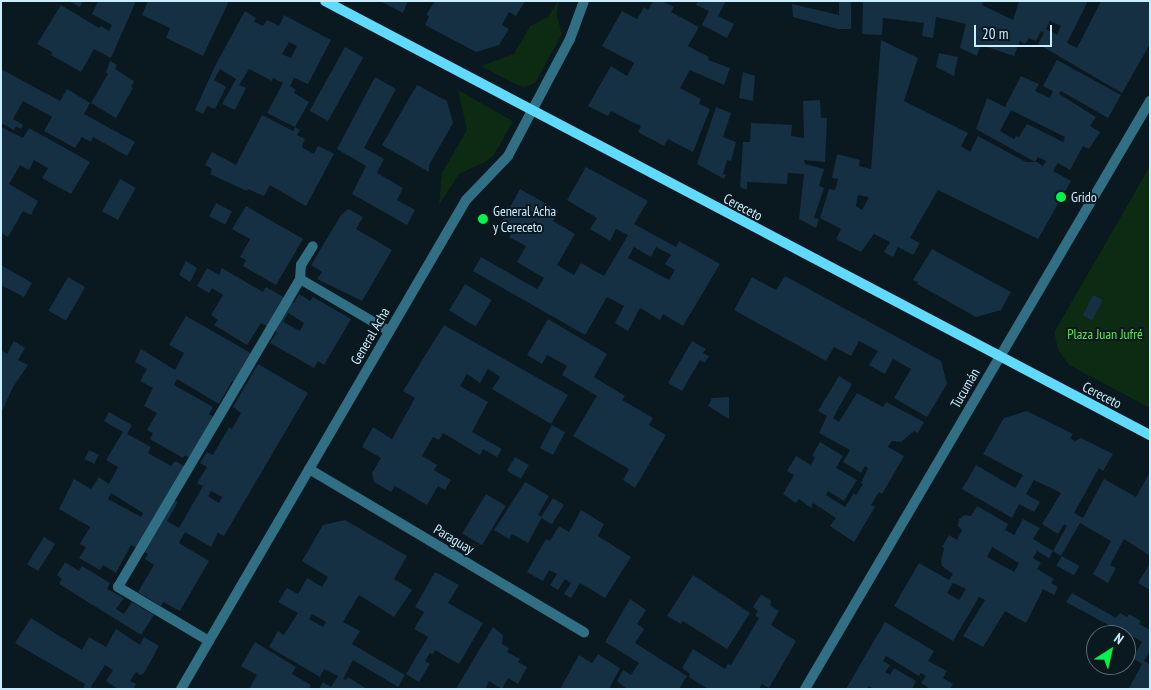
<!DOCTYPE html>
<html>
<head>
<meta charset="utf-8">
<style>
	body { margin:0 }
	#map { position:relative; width:1151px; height:690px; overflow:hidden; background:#0a1820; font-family:"PT Sans Narrow",sans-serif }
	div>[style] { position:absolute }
	.green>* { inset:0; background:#0d2a12 }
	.building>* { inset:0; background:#143042; transform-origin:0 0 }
	.street>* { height:10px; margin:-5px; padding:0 5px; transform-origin:5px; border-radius:5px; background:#306f84 }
	.secondary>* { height:10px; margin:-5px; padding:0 5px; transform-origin:5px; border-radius:5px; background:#60daff }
	.dots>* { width:14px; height:14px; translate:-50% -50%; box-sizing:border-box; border:2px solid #0a1820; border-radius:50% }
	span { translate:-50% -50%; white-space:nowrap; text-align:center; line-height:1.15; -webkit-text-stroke:4px #0a1820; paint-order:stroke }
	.poi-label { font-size:14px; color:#c9eeff }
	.left { translate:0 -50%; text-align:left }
	.street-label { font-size:14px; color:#c9eeff }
	.park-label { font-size:14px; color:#50eb49 }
	.frame { position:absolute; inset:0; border:2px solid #c9eeff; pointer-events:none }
	.north { position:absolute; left:1086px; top:625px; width:50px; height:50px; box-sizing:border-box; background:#0a1820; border:1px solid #566e79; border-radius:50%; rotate:35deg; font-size:14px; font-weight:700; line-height:20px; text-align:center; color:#c9eeff }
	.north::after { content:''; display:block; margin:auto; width:18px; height:22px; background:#00f44a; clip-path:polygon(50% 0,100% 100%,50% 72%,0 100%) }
	.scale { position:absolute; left:974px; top:25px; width:78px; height:22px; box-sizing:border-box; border:2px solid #c9eeff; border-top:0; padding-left:6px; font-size:15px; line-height:18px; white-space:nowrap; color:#c9eeff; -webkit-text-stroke:4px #0a1820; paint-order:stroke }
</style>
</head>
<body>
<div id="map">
	<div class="green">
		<i style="clip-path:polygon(558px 1px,557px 16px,562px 34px,535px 83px,524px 87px,517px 85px,481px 66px,514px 54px,530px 26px,548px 17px)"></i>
		<i style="clip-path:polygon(458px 90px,511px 120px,512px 123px,494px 155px,487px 161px,459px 174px,439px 205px,442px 173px,467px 130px)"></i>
		<i style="clip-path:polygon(1150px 166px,1150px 408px,1069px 365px,1058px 350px,1055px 335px,1055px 331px)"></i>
	</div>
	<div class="building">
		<i style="clip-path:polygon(69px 1px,83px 1px,80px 7px)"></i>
		<i style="clip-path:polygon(98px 1px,136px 1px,111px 58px,94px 49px,81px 72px,51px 55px,52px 52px,37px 44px,61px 5px,99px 28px,101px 26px,109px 31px,112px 25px,92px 14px)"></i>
		<i style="clip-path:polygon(148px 1px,229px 1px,203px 56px,166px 38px,170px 28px,142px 15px)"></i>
		<i style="clip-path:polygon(380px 1px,408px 1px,403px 13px)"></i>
		<i style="clip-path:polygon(435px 1px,471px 2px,525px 1px,516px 16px,509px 12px,502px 25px,509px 29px,499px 45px,476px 52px,425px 25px,429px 16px,426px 15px)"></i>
		<i style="clip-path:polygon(653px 1px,662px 1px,674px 7px,671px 12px,699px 27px,688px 46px,709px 57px,708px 60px,730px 68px,724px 85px,690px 70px,680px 88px,701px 99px,699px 104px,710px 109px,693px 152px,668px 139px,664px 146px,638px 132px,641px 126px,628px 120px,611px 111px,608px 116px,588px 106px,611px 66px,627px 76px,634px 63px,602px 46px,622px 11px,637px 19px,644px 7px,648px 10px)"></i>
		<i style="clip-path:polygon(698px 1px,726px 1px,718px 16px,734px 24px,727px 38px,702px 25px,709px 11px,696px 5px)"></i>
		<i style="clip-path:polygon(839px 1px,851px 1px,851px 29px,838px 29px,793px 17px,792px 4px,839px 15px)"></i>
		<i style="clip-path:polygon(evenodd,863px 1px,983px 1px,982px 5px,1013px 20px,1019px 1px,1088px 1px,1067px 43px,1077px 48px,1101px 1px,1150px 1px,1150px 44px,1122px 93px,1038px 44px,1044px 33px,1041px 31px,1036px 41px,1029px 38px,1025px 44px,1020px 41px,1014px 56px,981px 45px,977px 56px,960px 48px,966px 24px,936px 17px,933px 38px,922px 36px,924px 23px,883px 18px,882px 35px,862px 34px,863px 1px,1050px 21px,1061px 26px,1057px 35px,1046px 29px,1050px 21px)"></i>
		<i style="clip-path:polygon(evenodd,245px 11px,256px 18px,254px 22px,263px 26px,267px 20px,279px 26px,284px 15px,331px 40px,308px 84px,283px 73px,294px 78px,290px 86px,296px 90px,294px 93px,309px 102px,295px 127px,267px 113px,283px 83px,273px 78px,272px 81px,249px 69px,239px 85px,246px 88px,235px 110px,222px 104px,236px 79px,220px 69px,214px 80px,226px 87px,215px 109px,207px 106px,203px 114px,195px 110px,215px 66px,245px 11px,289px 42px,297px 46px,291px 58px,282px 54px,289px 42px)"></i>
		<i style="clip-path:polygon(evenodd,881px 40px,918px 58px,904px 101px,968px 133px,961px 146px,970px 152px,978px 136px,1026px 162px,1037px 162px,1043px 166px,1046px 161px,1038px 157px,1035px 162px,976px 129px,987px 98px,1005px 107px,1021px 76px,1039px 84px,1035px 91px,1050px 98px,1053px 91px,1043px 86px,1057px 60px,1121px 95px,1108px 118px,1061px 91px,1059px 94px,1096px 117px,1090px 126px,1100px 132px,1089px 149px,1083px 146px,1070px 170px,1058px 163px,1053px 171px,1071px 181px,1038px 239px,938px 190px,910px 238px,920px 243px,913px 255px,898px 247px,893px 257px,884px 252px,890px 242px,874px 234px,861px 252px,836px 239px,841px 229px,820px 218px,829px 189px,835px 190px,838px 179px,832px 178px,837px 154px,860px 160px,859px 166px,871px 169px,881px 40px,1011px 110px,1065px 137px,1063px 142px,1027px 124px,1019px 137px,1016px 136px,1014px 139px,1000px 131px,1011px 110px,881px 40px,858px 195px,869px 197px,862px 210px,856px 206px,858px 195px)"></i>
		<i style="left:345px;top:47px;width:21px;height:73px;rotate:29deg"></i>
		<i style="clip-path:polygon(939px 53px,958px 57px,954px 76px,936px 67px)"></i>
		<i style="clip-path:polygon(110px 61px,117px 65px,115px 69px,134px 81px,131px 87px,133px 88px,116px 118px,91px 103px,108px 74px,106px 72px)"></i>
		<i style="clip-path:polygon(1px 69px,60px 101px,67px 89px,90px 103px,84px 114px,135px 142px,127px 156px,93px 137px,91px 142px,82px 137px,75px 148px,44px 131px,52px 117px,23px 101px,13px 119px,23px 125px,21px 129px,16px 126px,14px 130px,1px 123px)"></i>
		<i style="clip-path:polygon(743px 72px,755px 76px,753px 101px,739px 98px)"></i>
		<i style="clip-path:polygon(375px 77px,396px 89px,364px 148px,384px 159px,377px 173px,403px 188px,397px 200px,415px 210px,407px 225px,352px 194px,366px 166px,337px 149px)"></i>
		<i style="clip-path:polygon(417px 85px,447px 101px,453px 123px,429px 165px,429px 172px,382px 145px)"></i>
		<i style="clip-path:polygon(820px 100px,821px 118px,827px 118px,825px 162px,804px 160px,805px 164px,824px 169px,819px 186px,824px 188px,814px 218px,819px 219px,816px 228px,799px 219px,804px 174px,788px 173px,787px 184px,747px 182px,747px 190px,740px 187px,743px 142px,750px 142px,751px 123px,792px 125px,791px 136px,804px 138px,803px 101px)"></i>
		<i style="clip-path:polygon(716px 107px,731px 113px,723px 137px,736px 142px,731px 161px,727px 160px,723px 174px,726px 175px,724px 179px,697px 164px)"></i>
		<i style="clip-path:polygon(262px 115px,293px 131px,295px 127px,300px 130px,297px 135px,305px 139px,302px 145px,303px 148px,314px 154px,318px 146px,334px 154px,306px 206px,270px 185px,264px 196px,248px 189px,247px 191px,210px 174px,212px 169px,205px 165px,212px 152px,236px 165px)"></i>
		<i style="clip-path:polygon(1px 127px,23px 138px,29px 128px,90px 162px,71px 194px,42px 178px,48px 168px,34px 160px,29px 170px,20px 165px,9px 184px,38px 201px,31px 215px,23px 211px,8px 237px,1px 233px)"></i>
		<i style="clip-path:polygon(evenodd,586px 167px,648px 201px,634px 224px,676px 247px,679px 241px,720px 264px,683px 326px,663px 314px,660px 320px,640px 308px,628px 331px,615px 323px,624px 306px,607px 297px,585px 335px,473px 271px,481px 257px,537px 289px,544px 278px,517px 262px,526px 246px,509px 237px,511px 234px,499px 227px,520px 189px,559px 211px,553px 221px,575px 234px,557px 265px,574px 275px,581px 263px,604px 276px,628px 235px,616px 229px,610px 241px,590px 229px,597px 218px,567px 200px,586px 167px,634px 247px,651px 257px,656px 247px,671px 255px,665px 264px,675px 270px,669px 280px,628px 258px,634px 247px)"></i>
		<i style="left:120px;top:179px;width:18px;height:37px;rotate:29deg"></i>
		<i style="left:216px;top:203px;width:18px;height:15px;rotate:27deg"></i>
		<i style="clip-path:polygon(246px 206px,303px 239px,276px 285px,243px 266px,246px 260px,240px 257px,250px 239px,232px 229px)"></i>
		<i style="clip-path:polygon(348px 209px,363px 217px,356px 229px,392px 250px,362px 301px,317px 279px,322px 272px,311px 265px,341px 215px)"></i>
		<i style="clip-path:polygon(932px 249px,1011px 292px,1001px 310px,976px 317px,917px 284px,918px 282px,913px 280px)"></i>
		<i style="clip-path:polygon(186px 261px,197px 268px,190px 282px,179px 275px)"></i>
		<i style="clip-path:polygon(1px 265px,32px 283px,24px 297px,1px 285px)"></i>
		<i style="clip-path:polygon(evenodd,207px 268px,219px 275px,222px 268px,263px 292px,266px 287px,294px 303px,299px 294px,310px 301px,313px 297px,351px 319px,324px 365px,318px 361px,314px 368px,270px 343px,277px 332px,261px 323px,247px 345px,214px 325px,218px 320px,211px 315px,223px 295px,212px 288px,209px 293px,197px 286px,207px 268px,288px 313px,304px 323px,300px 331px,283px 322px,288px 313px)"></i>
		<i style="clip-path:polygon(785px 276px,941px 361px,947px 384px,927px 417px,894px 398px,911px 369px,893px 359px,885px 374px,869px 365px,878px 351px,859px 341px,851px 356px,834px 347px,826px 361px,734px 310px,752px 277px,776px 290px)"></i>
		<i style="left:68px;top:277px;width:20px;height:39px;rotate:30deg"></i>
		<i style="left:465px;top:284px;width:31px;height:31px;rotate:31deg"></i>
		<i style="left:1093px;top:295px;width:11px;height:23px;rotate:27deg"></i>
		<i style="clip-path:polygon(186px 316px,256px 356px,239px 385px,232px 381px,219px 404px,177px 379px,174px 385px,213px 407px,209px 414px,218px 420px,194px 461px,185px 455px,183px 458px,150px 439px,153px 433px,147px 430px,157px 413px,144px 406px,153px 388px,140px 381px,147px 369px,135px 362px,141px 349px,175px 370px,184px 353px,169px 345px)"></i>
		<i style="clip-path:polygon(548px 319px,607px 354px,594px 377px,625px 396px,622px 400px,653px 418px,649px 425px,666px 435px,635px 488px,623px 480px,629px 469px,573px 436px,597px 396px,562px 375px,567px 366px,547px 355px,542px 364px,527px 355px)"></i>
		<i style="clip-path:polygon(444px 325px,568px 395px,551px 424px,492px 389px,500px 377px,488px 369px,480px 383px,467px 374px,460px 386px,488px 402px,472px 432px,502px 449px,497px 457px,483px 449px,480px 455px,443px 433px,439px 440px,433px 437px,422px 456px,437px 465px,434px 470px,451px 480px,445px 490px,438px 486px,427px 505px,395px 486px,391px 492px,374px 482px,372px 473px,381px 458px,362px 447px,373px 427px,392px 439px,415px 398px,403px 391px)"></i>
		<i style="clip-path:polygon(14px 341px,25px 348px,18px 360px,28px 365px,13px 387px,1px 413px,1px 350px,7px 354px)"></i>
		<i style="clip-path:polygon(692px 341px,706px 349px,703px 353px,709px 356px,705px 363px,700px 360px,682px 391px,668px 383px)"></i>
		<i style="clip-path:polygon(evenodd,258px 364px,308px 393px,224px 536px,218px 533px,211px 547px,185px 532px,179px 543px,209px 561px,180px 611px,163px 602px,161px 606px,138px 592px,154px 565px,145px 559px,148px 554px,131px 545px,116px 573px,103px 565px,100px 570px,79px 558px,86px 547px,80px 544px,90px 527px,59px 509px,74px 479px,91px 489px,99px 477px,109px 484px,118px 467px,106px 460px,123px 432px,104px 421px,109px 412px,132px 425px,127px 434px,151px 447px,148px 453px,171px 466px,175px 461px,188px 468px,170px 497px,178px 502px,167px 521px,179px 528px,203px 486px,197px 483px,207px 467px,200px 463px,207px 452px,213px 455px,229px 427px,232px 429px,241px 413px,233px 407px,258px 364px,211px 491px,222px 497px,219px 503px,208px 496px,211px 491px,258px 364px,111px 493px,143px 513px,141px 517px,108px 499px,111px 493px)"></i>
		<i style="clip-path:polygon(839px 376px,852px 384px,833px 418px,839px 422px,857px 393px,883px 407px,886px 402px,924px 422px,918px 433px,914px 431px,901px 442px,892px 441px,888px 447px,904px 456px,882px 494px,879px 492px,871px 505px,875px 507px,854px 542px,830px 526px,836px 518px,813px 503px,811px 508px,799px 499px,796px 503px,783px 494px,794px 475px,787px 471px,796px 456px,811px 465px,815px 457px,812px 456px,820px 442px,843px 456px,836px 468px,857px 480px,844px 501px,828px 491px,826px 495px,845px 507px,854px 493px,856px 495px,863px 484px,861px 483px,868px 468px,865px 466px,861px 473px,843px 462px,850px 450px,819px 433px,827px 416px,818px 411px)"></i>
		<i style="clip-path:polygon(729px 397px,729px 419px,708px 406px,712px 398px)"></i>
		<i style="clip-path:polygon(1027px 411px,1073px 434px,1070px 438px,1075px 441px,1081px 438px,1113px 454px,1103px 471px,1099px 468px,1074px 513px,1083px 518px,1104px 479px,1136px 497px,1150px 472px,1150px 556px,1124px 539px,1110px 565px,1116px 568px,1108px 583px,1093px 574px,1111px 541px,1080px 523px,1061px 556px,1053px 551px,1067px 526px,1064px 524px,1058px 534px,1042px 524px,1061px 493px,1034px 480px,1026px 494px,1040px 502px,1034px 512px,1019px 504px,1012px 518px,962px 489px,976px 465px,1015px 488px,1023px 475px,983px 454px,1004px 418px)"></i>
		<i style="left:552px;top:425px;width:15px;height:26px;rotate:28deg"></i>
		<i style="left:89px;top:450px;width:11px;height:10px;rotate:27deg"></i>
		<i style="left:515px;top:457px;width:16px;height:16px;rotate:30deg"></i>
		<i style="clip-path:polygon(525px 482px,549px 496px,538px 515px,542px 517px,528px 543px,512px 534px,509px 539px,494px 530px)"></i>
		<i style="left:486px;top:494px;width:23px;height:46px;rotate:31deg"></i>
		<i style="left:553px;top:498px;width:13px;height:23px;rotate:32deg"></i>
		<i style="clip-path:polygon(evenodd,977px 506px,1008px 524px,1005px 530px,1014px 535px,1023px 519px,1040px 528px,1033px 539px,1053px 551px,1049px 558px,1037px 551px,1033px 558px,1041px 563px,1037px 569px,1054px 579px,1051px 583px,1058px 587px,1054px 595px,1043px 589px,1026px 623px,1005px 611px,983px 647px,963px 636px,985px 600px,979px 597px,953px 641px,894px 606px,919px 563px,949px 580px,953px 574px,942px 566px,941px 561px,944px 548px,942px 547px,949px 535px,957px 540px,962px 530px,958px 526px,959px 519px,965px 515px,971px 516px,977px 506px,992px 547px,1019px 563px,1014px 572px,987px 557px,992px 547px,977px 506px,953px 583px,966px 589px,959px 600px,947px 593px,953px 583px)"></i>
		<i style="clip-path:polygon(581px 510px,604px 524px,598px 536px,631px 557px,605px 598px,580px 583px,571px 598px,564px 594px,571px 583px,565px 579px,558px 590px,550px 585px,557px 574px,549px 570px,543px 581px,527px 572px,546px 539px,550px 541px,559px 526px,569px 532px)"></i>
		<i style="clip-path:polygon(evenodd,345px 520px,407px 556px,394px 579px,412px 590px,394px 617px,359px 595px,343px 622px,360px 631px,352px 644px,405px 675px,398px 687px,353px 660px,343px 679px,346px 680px,348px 677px,367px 689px,319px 689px,323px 682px,331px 687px,338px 676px,324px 669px,320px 677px,269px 647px,278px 631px,284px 635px,298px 613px,278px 602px,287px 588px,298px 594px,307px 578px,322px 587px,328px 577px,302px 561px,323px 525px,345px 520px,312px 614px,326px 622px,323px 627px,309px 619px,312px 614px)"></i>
		<i style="left:44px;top:537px;width:13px;height:32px;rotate:32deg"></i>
		<i style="left:1062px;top:556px;width:20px;height:11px;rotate:30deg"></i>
		<i style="clip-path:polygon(65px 562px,79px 571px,82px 566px,110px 583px,107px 589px,124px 598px,116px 609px,124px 614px,132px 602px,154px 615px,141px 635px,59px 584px,62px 579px,57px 575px)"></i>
		<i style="clip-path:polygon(1150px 563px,1150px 590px,1138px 583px)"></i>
		<i style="clip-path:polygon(435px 572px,459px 585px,448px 603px,483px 623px,459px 664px,435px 650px,433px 654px,430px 653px,425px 661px,430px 664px,419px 682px,406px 674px,428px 637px,414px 629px,424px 612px,415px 607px)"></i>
		<i style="clip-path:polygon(693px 575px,750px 613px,727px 649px,683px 621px,681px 624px,667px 616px)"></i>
		<i style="clip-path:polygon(1072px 593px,1116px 618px,1120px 613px,1127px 617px,1129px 614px,1141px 621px,1139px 624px,1150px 630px,1150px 651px,1144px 661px,1150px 664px,1150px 689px,1129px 688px,1142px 664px,1133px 658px,1142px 642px,1132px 636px,1129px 642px,1126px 640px,1126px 635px,1116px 635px,1118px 632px,1112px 627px,1066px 602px)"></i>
		<i style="clip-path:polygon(761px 594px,771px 601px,770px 605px,779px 611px,771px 625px,796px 641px,769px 688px,762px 684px,759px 689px,708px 689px,689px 677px,690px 674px,682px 668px,693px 649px,725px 669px,728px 664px,731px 665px,759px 618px,755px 616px,758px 611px,753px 607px)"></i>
		<i style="clip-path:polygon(630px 599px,646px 610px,637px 624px,644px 629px,635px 643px,687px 676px,679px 689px,627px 689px,617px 681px,623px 670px,631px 675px,639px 663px,605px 642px)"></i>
		<i style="clip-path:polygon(31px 618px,82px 650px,89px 637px,106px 647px,116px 629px,140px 645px,144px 637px,159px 646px,144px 673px,140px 675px,136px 672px,130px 681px,136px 684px,133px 689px,118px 689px,106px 681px,113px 670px,105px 665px,91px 687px,94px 689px,83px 689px,85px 684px,15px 643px)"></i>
		<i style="clip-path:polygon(885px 622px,934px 651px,928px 661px,947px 671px,943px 678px,953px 684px,950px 689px,930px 689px,921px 683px,926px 676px,921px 673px,919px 676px,886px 656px,883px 661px,890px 665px,885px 672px,890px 675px,894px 668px,916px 681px,912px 689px,873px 689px,869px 686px,867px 689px,846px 689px)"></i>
		<i style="clip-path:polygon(493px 627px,503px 635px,502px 644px,509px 648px,507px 652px,520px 659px,518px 662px,527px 667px,518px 684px,508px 678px,502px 689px,489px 681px,485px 689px,459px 689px,457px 687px)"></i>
		<i style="clip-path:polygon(255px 642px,296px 667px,292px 674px,311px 685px,309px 689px,249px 689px,257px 675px,241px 666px)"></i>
		<i style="clip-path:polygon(598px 654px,620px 668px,609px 689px,560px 689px,579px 655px,592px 663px)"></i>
	</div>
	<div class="street">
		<i style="left:300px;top:279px;width:103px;rotate:30.3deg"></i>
		<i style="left:309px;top:469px;width:320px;rotate:30.7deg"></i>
		<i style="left:209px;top:641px;width:106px;rotate:-149.3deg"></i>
		<i style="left:118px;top:587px;width:358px;rotate:-59.4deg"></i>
		<i style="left:300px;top:279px;width:14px;rotate:-86deg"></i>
		<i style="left:301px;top:265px;width:22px;rotate:-58deg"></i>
		<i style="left:181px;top:689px;width:566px;rotate:-59.77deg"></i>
		<i style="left:466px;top:200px;width:61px;rotate:-46.3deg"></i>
		<i style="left:508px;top:156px;width:132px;rotate:-62.1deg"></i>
		<i style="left:570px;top:39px;width:40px;rotate:-69.8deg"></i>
		<i style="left:805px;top:689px;width:682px;rotate:-59.6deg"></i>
	</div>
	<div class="secondary">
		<i style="left:325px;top:1px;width:932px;rotate:27.75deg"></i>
	</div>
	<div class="dots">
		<i style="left:1061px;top:197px;background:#00f44a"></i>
		<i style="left:483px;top:219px;background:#00f44a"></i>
	</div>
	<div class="poi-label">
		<span class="left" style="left:1071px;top:197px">Grido</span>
		<span class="left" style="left:493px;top:219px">General Acha<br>y Cereceto</span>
	</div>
	<div class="street-label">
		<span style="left:743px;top:207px;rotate:28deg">Cereceto</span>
		<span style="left:370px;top:336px;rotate:-60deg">General Acha</span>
		<span style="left:965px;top:388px;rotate:-60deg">Tucumán</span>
		<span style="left:1102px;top:395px;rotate:27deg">Cereceto</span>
		<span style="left:454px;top:539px;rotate:31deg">Paraguay</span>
	</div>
	<div class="park-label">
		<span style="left:1105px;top:334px">Plaza Juan Jufré</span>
	</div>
	<div class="frame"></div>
	<div class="north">N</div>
	<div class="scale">20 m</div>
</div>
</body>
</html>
